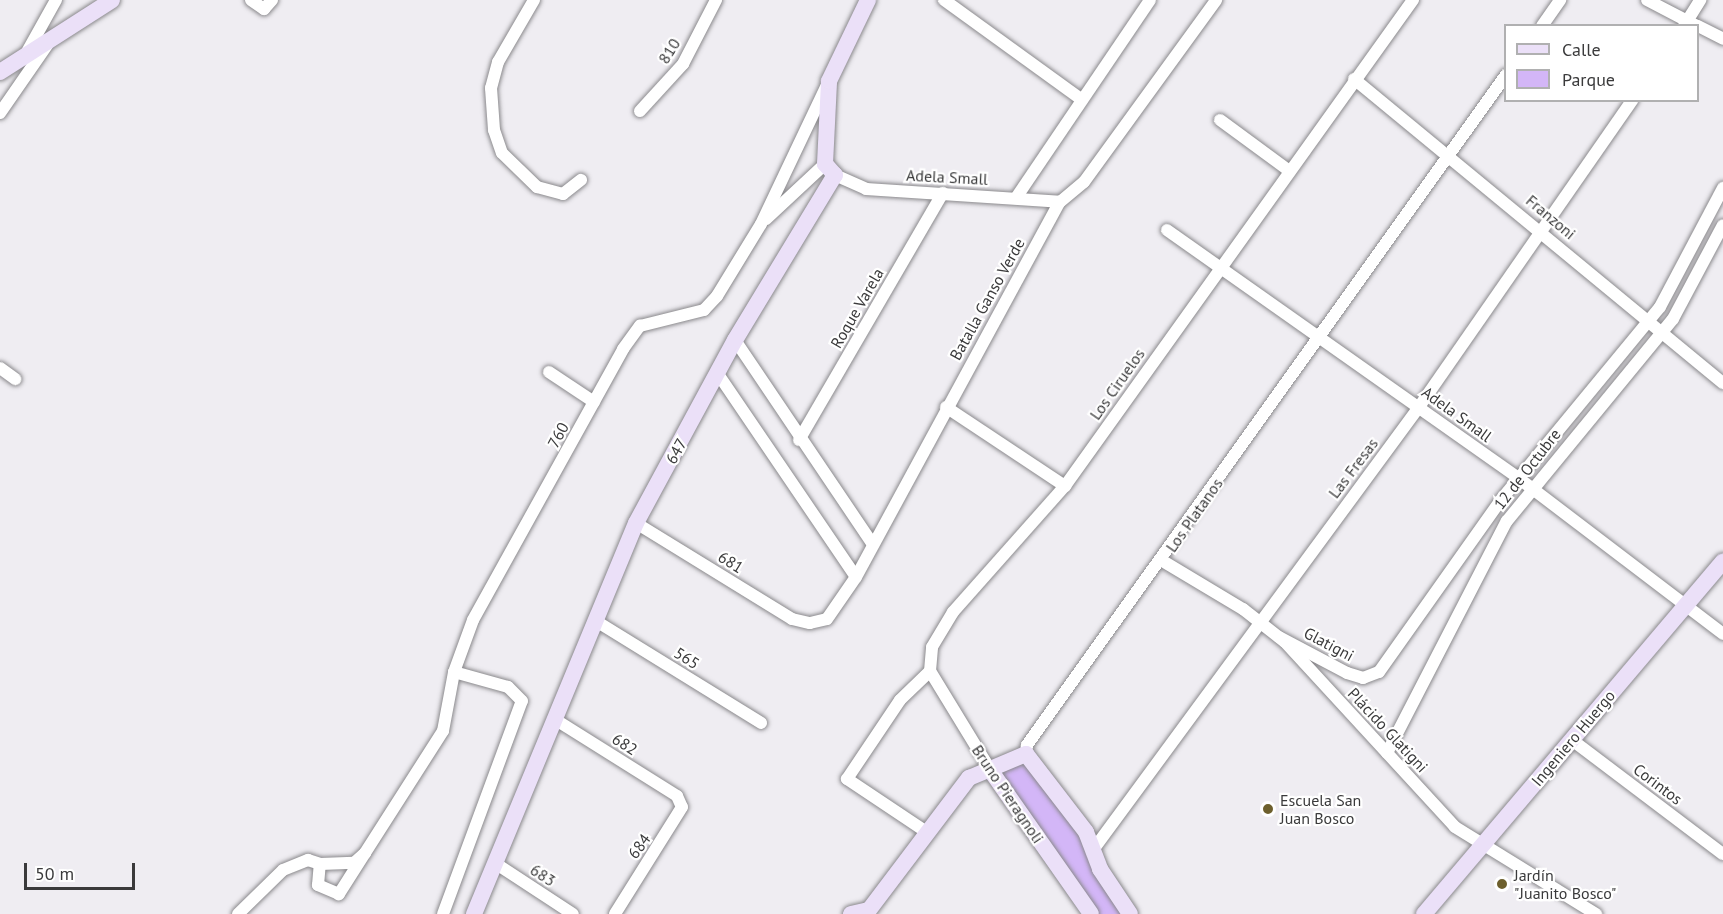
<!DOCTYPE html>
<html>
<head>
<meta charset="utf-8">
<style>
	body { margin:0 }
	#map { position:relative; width:1723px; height:914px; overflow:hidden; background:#efedf2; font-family:"PT Sans",sans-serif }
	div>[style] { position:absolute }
	.green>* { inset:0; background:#d3b6f7 }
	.roads { filter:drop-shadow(0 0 2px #8a898c) drop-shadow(0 0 2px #8a898c) }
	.street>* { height:12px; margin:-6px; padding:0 6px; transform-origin:6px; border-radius:6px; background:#fff }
	.secondary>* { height:16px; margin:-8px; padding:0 8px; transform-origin:8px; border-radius:8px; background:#ebe0f8 }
	.dots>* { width:16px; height:16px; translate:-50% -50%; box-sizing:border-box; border:3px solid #fff; border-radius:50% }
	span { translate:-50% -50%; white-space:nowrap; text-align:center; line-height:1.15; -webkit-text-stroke:4.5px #fff; paint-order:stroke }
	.street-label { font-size:16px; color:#3a3a3b }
	.poi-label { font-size:16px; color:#3a3a3b }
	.left { translate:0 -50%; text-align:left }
	.legend { position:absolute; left:1504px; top:24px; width:195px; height:78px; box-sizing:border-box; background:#fff; border:2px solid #b0b0b1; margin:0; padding:8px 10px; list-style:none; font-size:18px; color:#3a3a3b }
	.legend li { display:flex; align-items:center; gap:12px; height:30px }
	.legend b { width:30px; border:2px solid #b0b0b1 }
	.scale { position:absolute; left:24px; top:863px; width:111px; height:27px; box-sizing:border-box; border:3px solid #3a3a3b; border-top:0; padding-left:8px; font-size:18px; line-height:21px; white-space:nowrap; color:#3a3a3b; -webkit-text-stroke:4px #fff; paint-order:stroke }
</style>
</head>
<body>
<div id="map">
	<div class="green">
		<i style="clip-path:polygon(1026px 754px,1130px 914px,1091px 914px,991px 771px)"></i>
	</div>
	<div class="roads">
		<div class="street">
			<i style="left:251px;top:0;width:16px;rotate:35deg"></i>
			<i style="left:264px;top:9px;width:12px;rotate:-48deg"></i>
			<i style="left:534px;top:0;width:72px;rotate:120.1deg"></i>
			<i style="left:498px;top:62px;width:27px;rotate:105deg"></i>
			<i style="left:491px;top:88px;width:42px;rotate:85.9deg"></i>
			<i style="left:494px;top:130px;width:24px;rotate:71deg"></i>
			<i style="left:502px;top:153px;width:49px;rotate:44.2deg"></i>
			<i style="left:537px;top:187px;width:27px;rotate:15deg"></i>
			<i style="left:563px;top:194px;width:23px;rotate:-38deg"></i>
			<i style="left:944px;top:0;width:170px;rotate:35.9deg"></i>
			<i style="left:1647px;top:0;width:56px;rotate:27.5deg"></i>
			<i style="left:1542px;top:26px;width:32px;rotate:-55deg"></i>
			<i style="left:1684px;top:26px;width:31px;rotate:-58deg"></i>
			<i style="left:1698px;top:26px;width:28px;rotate:27deg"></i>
			<i style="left:27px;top:52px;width:60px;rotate:-60.9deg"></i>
			<i style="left:1354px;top:79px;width:478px;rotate:39.5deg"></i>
			<i style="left:640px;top:111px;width:64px;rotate:-47.5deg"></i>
			<i style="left:683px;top:64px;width:72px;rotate:-62.7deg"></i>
			<i style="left:0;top:113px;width:83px;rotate:-55.3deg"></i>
			<i style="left:1220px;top:120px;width:84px;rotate:36.3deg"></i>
			<i style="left:835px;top:175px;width:34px;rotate:24deg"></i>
			<i style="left:866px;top:189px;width:194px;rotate:3.8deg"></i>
			<i style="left:1016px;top:198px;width:239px;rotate:-55.9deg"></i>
			<i style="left:766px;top:219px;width:81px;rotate:-43deg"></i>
			<i style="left:1167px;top:230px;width:433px;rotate:35.2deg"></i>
			<i style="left:1521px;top:480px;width:254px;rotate:37.3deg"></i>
			<i style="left:735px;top:340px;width:245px;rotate:56deg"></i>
			<i style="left:0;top:368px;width:19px;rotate:36deg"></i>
			<i style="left:549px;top:372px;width:54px;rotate:33.7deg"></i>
			<i style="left:718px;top:374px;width:245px;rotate:55.8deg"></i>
			<i style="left:946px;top:407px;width:143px;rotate:33.6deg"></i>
			<i style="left:799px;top:440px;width:286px;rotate:-59.8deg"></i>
			<i style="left:636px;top:523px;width:183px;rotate:31.6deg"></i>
			<i style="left:792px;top:619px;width:18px;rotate:13deg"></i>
			<i style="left:810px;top:623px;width:17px;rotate:-13deg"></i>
			<i style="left:827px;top:619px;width:51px;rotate:-55.4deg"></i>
			<i style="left:856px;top:577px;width:427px;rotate:-61.5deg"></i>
			<i style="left:1060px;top:202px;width:31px;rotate:-40deg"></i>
			<i style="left:1084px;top:182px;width:225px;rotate:-54deg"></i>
			<i style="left:1161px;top:560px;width:96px;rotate:30.9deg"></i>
			<i style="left:1243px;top:609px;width:53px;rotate:38.2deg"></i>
			<i style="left:1285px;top:642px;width:251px;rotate:47.4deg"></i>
			<i style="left:1455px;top:827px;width:166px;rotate:31.7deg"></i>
			<i style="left:596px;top:621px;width:194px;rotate:31.7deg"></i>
			<i style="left:1279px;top:637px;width:77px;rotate:27.9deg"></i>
			<i style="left:1347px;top:673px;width:17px;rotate:17deg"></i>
			<i style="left:1363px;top:678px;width:17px;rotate:-21deg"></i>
			<i style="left:1379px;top:672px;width:209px;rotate:-54.7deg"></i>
			<i style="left:1500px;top:501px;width:251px;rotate:-50.5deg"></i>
			<i style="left:1660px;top:307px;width:135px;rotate:-62.1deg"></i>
			<i style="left:930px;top:671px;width:117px;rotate:58.6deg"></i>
			<i style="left:556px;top:720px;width:143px;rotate:32.1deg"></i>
			<i style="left:677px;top:796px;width:12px;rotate:66deg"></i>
			<i style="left:682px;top:807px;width:126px;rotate:122.1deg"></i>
			<i style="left:1572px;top:740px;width:189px;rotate:37.1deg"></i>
			<i style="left:1387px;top:753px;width:261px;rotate:-62.7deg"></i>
			<i style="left:1507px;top:521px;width:261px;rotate:-50.6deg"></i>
			<i style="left:1673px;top:319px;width:106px;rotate:-62deg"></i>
			<i style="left:1026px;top:754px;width:9px;rotate:-84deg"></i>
			<i style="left:1027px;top:745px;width:824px;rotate:-54.44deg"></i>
			<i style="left:925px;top:831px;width:94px;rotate:-146.3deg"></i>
			<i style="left:847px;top:779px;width:95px;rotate:-56.1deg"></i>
			<i style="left:900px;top:700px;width:42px;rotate:-44deg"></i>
			<i style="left:930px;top:671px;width:24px;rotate:-85deg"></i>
			<i style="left:932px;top:647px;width:41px;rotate:-59deg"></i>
			<i style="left:953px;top:612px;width:169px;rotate:-48.4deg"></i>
			<i style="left:1065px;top:486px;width:598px;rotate:-54.4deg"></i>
			<i style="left:1093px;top:850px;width:550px;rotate:-53.65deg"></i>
			<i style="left:1419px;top:407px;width:374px;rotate:-55.2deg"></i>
			<i style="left:365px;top:853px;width:49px;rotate:122.4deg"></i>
			<i style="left:339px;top:894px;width:23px;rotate:-157deg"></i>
			<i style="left:318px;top:885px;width:21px;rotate:-85deg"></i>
			<i style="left:320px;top:864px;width:34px;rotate:-2deg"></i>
			<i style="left:354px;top:863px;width:15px;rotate:-42deg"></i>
			<i style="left:365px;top:853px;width:145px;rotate:-57.4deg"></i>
			<i style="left:443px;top:731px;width:60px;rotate:-79.4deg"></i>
			<i style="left:454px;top:672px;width:55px;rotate:-69.9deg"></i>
			<i style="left:473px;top:620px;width:310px;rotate:-61deg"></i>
			<i style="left:623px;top:349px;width:29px;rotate:-54deg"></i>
			<i style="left:640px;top:326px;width:66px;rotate:-14deg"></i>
			<i style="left:704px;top:310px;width:19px;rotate:-47deg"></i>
			<i style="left:717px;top:296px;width:84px;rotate:-58.6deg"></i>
			<i style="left:761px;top:224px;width:152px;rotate:-64.6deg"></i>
			<i style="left:495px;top:863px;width:93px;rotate:33.2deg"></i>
			<i style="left:238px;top:914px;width:63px;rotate:-44.4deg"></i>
			<i style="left:283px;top:870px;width:27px;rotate:-22deg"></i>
			<i style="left:308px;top:860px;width:13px;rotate:18deg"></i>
			<i style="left:443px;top:914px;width:227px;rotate:-69.7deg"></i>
			<i style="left:522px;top:701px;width:20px;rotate:-135deg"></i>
			<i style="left:508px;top:687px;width:56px;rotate:-164.5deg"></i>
		</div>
		<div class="secondary">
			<i style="left:0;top:72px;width:133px;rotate:-32.7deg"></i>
			<i style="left:991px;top:771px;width:174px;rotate:55deg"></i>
			<i style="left:474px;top:914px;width:423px;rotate:-67.5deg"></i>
			<i style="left:636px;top:523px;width:208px;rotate:-61.6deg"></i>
			<i style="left:735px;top:340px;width:193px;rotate:-58.8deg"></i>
			<i style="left:835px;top:175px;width:15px;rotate:-132deg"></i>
			<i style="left:825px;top:164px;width:83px;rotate:-87.2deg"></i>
			<i style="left:829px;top:81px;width:90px;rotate:-64.3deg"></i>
			<i style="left:851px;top:914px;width:18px;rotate:-13deg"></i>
			<i style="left:869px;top:910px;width:166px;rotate:-52.9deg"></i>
			<i style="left:969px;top:778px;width:62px;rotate:-22.8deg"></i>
			<i style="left:1026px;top:754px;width:98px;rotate:52.4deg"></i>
			<i style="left:1086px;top:832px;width:40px;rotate:69deg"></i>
			<i style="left:1100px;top:869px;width:54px;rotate:56.3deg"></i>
			<i style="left:1424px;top:914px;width:462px;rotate:-49.7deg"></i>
		</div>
	</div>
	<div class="dots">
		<i style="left:1268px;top:809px;background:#6d5f2d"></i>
		<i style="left:1502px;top:884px;background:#6d5f2d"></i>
	</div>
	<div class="street-label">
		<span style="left:669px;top:51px;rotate:-58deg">810</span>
		<span style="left:947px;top:177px;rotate:3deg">Adela Small</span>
		<span style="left:1551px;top:217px;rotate:40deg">Franzoni</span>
		<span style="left:987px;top:299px;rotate:-61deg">Batalla Ganso Verde</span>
		<span style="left:857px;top:308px;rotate:-60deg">Roque Varela</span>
		<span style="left:1117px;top:384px;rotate:-55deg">Los Ciruelos</span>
		<span style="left:1457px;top:414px;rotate:36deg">Adela Small</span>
		<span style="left:558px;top:435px;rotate:-62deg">760</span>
		<span style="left:676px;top:451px;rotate:-61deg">647</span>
		<span style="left:1353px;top:468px;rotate:-53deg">Las Fresas</span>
		<span style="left:1527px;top:469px;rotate:-52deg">12 de Octubre</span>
		<span style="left:1194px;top:515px;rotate:-55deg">Los Platanos</span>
		<span style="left:731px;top:562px;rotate:32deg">681</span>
		<span style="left:1329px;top:644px;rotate:28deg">Glatigni</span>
		<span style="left:687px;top:658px;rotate:32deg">565</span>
		<span style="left:1388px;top:730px;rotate:47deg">Plácido Glatigni</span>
		<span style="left:1573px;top:738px;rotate:-50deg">Ingeniero Huergo</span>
		<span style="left:625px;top:744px;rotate:32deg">682</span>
		<span style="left:1658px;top:784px;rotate:37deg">Corintos</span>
		<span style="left:1008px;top:794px;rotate:56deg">Bruno Pieragnoli</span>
		<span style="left:639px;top:846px;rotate:-54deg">684</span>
		<span style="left:543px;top:875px;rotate:33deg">683</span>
	</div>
	<div class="poi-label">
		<span class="left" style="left:1280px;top:809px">Escuela San<br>Juan Bosco</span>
		<span class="left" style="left:1514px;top:884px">Jardín<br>"Juanito Bosco"</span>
	</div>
	<ul class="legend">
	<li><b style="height:8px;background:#ebe0f8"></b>Calle</li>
	<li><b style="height:16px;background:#d3b6f7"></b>Parque</li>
	</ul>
	<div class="scale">50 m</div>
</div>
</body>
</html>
